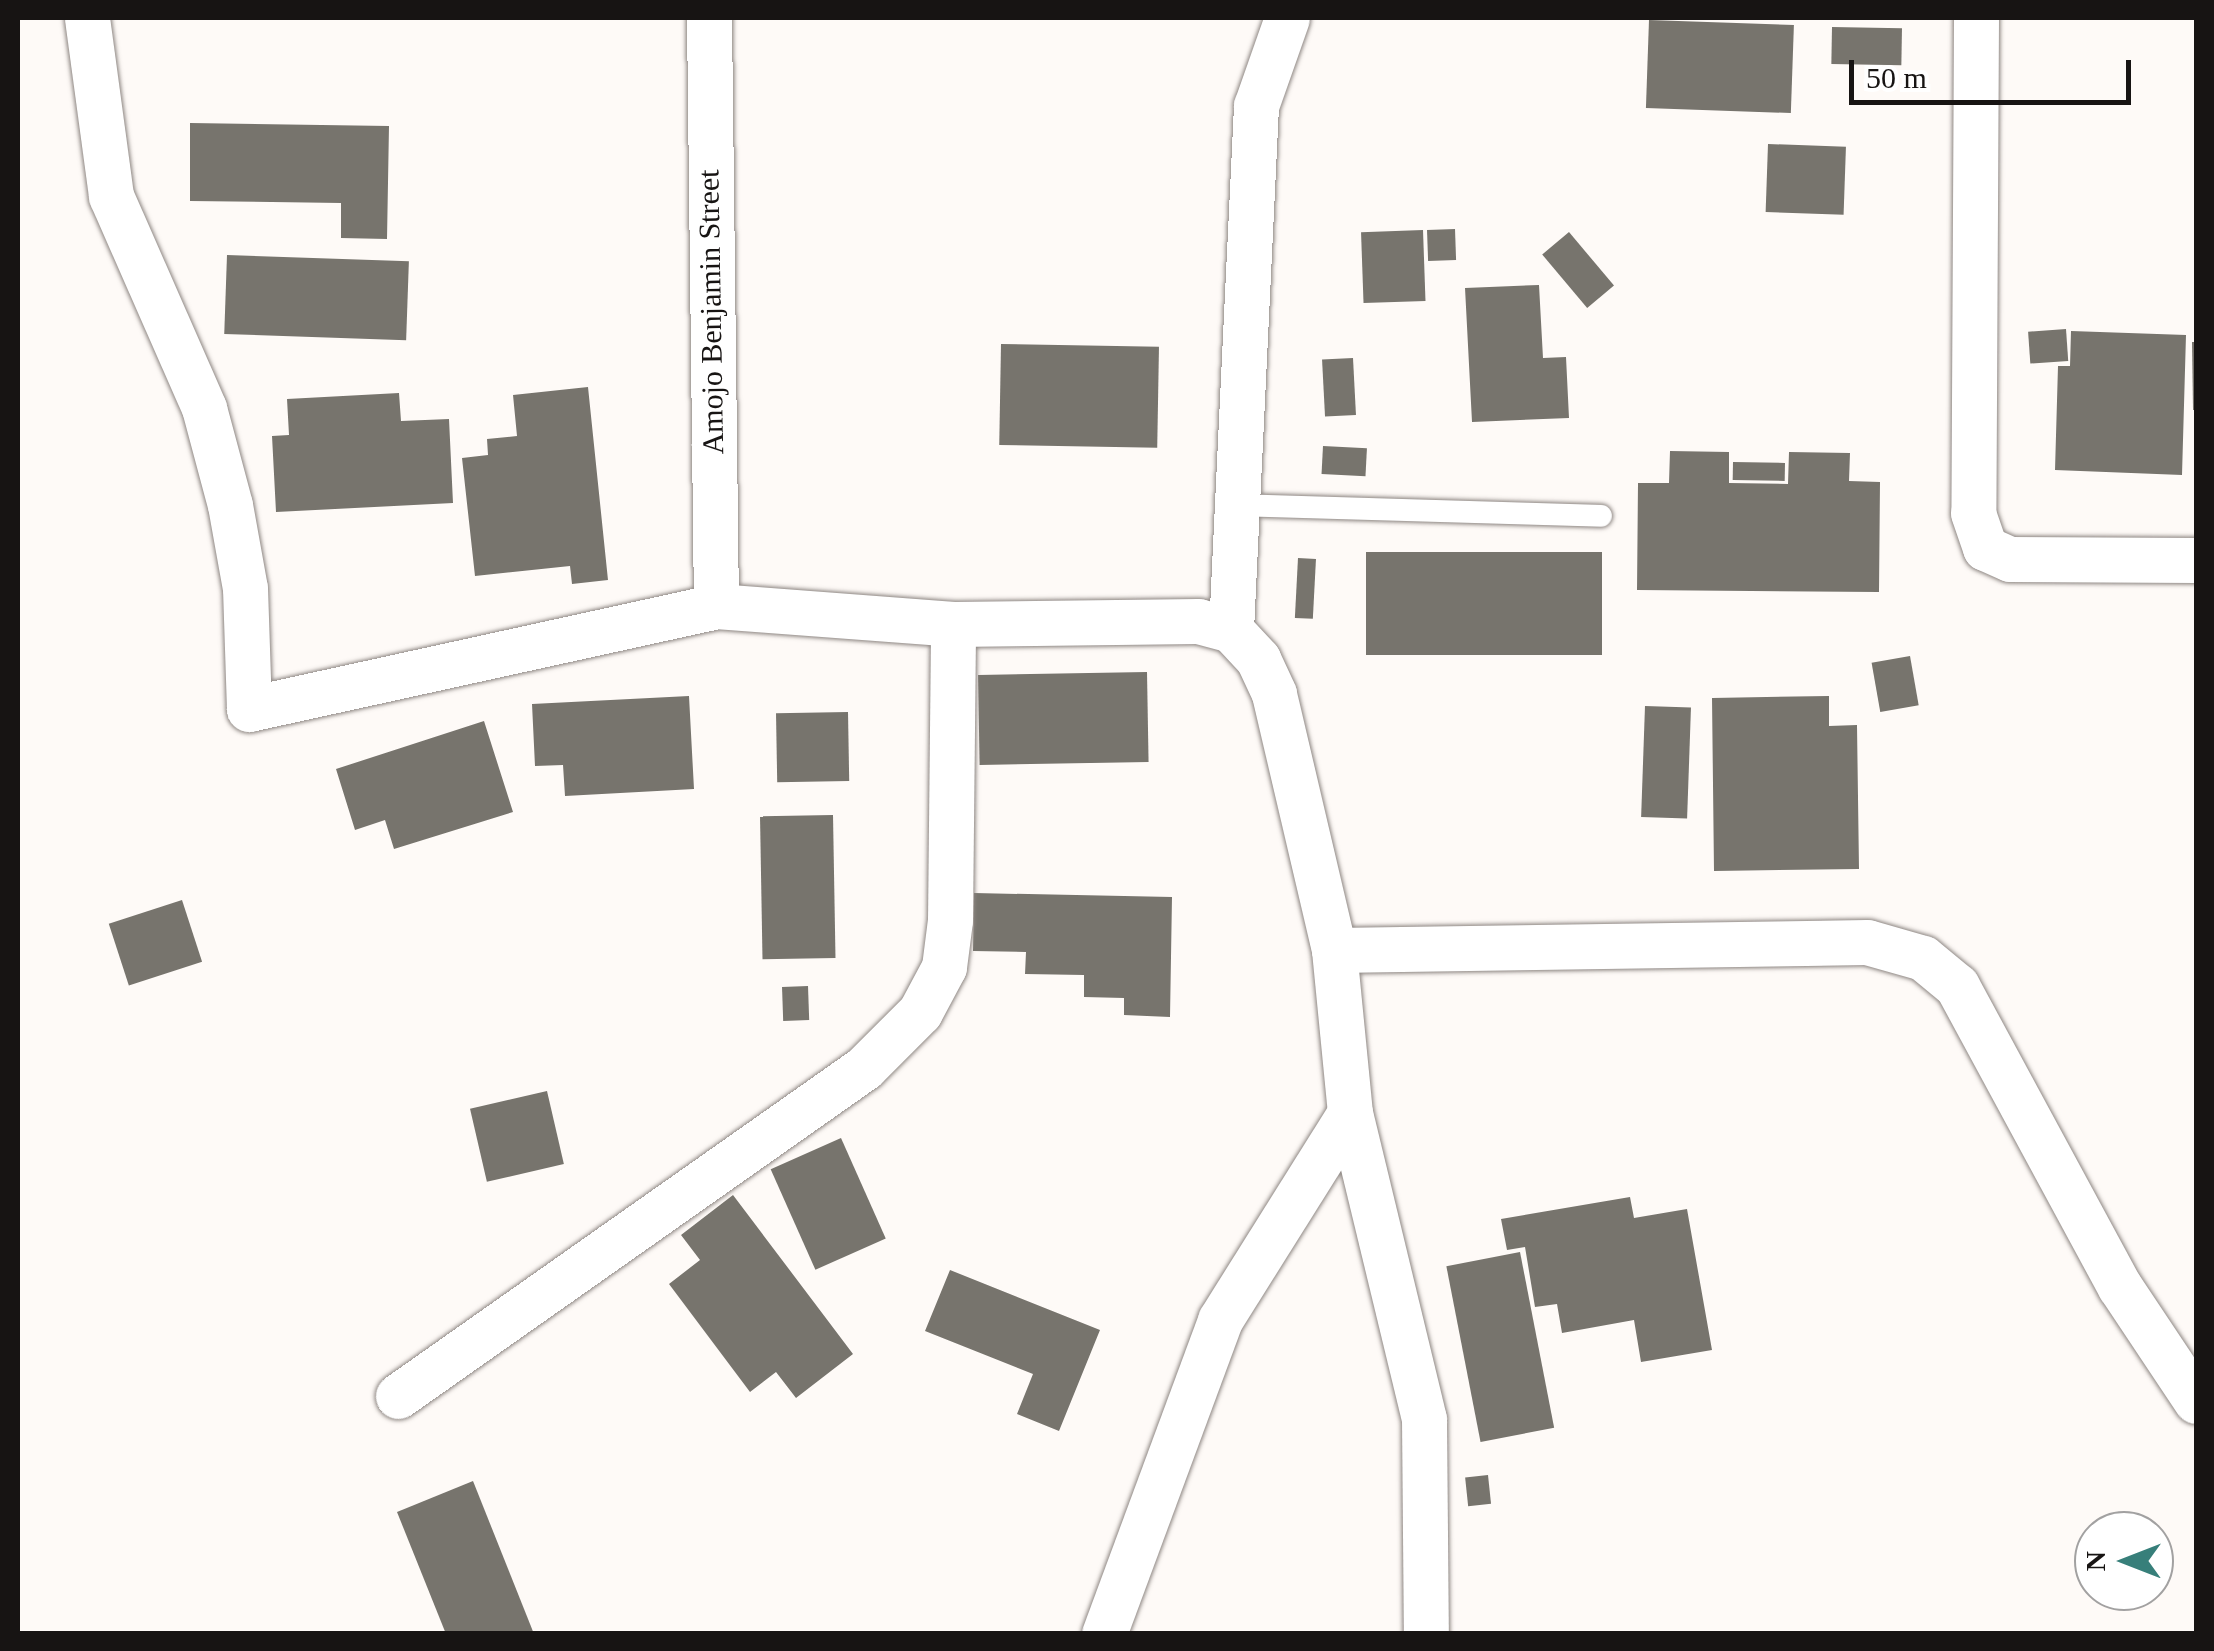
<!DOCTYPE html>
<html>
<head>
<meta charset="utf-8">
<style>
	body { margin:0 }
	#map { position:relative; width:2214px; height:1651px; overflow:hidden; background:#fefaf7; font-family:Georgia,serif }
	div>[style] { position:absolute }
	.building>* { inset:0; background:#77746d; transform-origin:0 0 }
	.roads { filter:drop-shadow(0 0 2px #8e8783) drop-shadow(0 0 2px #8e8783) }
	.lane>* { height:22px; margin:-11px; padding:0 11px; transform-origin:11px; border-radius:11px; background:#fff }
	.street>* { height:45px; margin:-22.5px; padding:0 22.5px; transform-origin:22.5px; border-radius:22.5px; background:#fff }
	span { translate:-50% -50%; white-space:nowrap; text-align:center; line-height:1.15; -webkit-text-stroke:10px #fff; paint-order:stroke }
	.street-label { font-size:30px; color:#171413 }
	.frame { position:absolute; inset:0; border:20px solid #171413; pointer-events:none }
	.north { position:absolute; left:2074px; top:1511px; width:100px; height:100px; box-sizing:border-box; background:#fff; border:2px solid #a2a1a1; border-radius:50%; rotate:270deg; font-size:28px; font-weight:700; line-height:40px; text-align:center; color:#171413 }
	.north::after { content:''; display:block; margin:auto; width:35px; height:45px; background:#377f7a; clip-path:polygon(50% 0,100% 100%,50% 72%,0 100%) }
	.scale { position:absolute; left:1849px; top:60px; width:282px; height:45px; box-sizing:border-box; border:5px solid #171413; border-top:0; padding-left:12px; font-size:30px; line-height:35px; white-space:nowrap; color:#171413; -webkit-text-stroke:8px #fff; paint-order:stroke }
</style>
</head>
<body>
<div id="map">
	<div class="building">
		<i style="left:1649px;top:20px;width:145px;height:88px;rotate:2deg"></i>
		<i style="left:1832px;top:27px;width:70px;height:37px;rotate:1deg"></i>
		<i style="clip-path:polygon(190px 123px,389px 126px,387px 239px,341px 238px,341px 203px,190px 201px)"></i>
		<i style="left:1768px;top:144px;width:78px;height:68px;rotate:2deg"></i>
		<i style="left:1455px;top:229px;width:31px;height:28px;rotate:88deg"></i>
		<i style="left:1423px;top:230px;width:71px;height:62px;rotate:88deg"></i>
		<i style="left:1569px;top:232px;width:70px;height:35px;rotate:50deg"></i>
		<i style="left:227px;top:255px;width:182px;height:79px;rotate:2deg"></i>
		<i style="clip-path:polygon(1539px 285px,1543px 358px,1566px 357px,1569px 418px,1472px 422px,1465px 288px)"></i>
		<i style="left:2066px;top:329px;width:32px;height:38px;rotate:86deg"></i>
		<i style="clip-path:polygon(2071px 331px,2186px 335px,2182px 475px,2055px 470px,2058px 366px,2070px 366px)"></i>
		<i style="clip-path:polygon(2192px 342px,2196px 342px,2196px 410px,2193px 410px)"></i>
		<i style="left:1001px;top:344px;width:158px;height:101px;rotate:1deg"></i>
		<i style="left:1353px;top:358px;width:57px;height:31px;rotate:87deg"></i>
		<i style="clip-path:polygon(588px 387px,608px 580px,572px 584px,570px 566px,475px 576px,462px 458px,488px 455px,487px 439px,517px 436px,513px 395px)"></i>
		<i style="clip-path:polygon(399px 393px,401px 421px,449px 419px,453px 503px,276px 512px,272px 436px,289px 435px,287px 399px)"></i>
		<i style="left:1323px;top:446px;width:44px;height:28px;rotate:3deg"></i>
		<i style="clip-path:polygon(1670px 451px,1729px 452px,1729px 483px,1788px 484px,1789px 452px,1850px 453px,1849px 481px,1880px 482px,1879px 592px,1637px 590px,1638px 483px,1669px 483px)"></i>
		<i style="left:1733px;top:462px;width:52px;height:18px;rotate:1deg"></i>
		<i style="left:1366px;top:552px;width:236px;height:103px"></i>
		<i style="left:1298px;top:558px;width:18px;height:60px;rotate:3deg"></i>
		<i style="left:1910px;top:656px;width:50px;height:39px;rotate:80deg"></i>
		<i style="left:1147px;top:672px;width:90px;height:169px;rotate:89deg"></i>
		<i style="clip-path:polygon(689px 696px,694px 789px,565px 796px,563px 765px,535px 766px,532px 704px)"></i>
		<i style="clip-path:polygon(1829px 696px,1829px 726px,1857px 725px,1859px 869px,1714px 871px,1712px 698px)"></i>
		<i style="left:1645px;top:706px;width:46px;height:111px;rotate:2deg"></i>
		<i style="left:848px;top:712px;width:69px;height:72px;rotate:89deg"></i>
		<i style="clip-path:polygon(484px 721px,513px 812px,394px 849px,385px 820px,355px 830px,336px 769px)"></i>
		<i style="left:833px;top:815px;width:143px;height:73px;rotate:89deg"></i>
		<i style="clip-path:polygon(974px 893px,1172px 897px,1170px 1017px,1124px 1015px,1124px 998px,1084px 997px,1084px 975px,1025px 974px,1026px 952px,973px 951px)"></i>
		<i style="left:182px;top:900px;width:65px;height:77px;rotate:72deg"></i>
		<i style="left:808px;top:986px;width:34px;height:26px;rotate:88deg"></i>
		<i style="left:547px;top:1091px;width:75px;height:79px;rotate:77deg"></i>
		<i style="left:841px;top:1138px;width:110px;height:77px;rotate:66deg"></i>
		<i style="clip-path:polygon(733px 1195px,853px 1354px,796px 1398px,776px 1372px,750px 1392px,669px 1284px,700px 1260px,681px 1235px)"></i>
		<i style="clip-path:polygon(1630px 1197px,1634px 1218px,1687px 1209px,1712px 1350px,1641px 1362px,1634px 1320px,1562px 1333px,1557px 1304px,1535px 1307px,1525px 1247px,1507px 1250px,1501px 1219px)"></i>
		<i style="left:1520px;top:1252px;width:179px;height:75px;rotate:79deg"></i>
		<i style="clip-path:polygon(950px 1270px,1100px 1330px,1059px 1431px,1017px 1414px,1033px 1374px,925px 1331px)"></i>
		<i style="left:1488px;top:1475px;width:29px;height:23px;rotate:84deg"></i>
		<i style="clip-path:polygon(473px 1481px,534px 1634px,446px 1634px,397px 1512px)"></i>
	</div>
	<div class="roads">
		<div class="lane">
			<i style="left:1237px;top:505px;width:364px;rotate:1.7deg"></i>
		</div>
		<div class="street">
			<i style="left:87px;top:18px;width:180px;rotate:82.3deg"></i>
			<i style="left:111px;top:196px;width:232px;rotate:66.3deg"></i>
			<i style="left:204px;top:408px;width:100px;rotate:75deg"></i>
			<i style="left:230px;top:505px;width:84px;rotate:79.8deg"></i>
			<i style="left:245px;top:588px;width:121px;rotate:88.1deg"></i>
			<i style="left:249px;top:709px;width:478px;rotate:-12.4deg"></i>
			<i style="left:716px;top:606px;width:238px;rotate:4.3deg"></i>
			<i style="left:953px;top:624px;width:245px;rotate:-0.7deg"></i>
			<i style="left:1198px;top:621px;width:34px;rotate:15deg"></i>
			<i style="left:1231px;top:630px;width:40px;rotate:47deg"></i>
			<i style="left:1258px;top:659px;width:38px;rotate:65deg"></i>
			<i style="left:1274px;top:694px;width:263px;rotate:76.8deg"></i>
			<i style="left:1334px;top:950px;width:533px;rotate:-0.86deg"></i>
			<i style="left:1867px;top:942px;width:58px;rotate:15.9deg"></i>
			<i style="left:1923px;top:958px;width:44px;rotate:39.5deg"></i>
			<i style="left:1957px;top:986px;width:342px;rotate:61.6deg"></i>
			<i style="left:2120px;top:1287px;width:137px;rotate:56.3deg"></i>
			<i style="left:709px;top:18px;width:588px;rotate:89.32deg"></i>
			<i style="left:1976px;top:18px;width:495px;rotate:90.3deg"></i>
			<i style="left:1973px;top:513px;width:37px;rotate:71deg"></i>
			<i style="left:1985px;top:548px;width:27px;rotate:24deg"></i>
			<i style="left:2010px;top:559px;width:186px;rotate:0.3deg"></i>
			<i style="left:1231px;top:630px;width:525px;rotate:-87.27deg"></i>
			<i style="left:1256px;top:106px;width:93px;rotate:-70.6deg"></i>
			<i style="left:1334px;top:950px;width:164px;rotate:84.4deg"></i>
			<i style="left:1350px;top:1113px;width:315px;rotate:76.4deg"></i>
			<i style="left:1424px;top:1419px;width:215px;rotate:89.5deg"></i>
			<i style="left:398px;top:1396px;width:570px;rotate:-35.14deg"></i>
			<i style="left:864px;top:1068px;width:79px;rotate:-45deg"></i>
			<i style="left:920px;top:1012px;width:51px;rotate:-61.9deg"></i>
			<i style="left:944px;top:967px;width:47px;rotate:-82.7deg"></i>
			<i style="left:950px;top:920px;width:296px;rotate:-89.4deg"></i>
			<i style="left:1104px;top:1634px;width:335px;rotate:-69.7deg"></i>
			<i style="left:1220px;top:1320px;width:244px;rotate:-57.9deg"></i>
		</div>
	</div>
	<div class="street-label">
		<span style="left:711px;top:312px;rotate:-91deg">Amojo Benjamin Street</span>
	</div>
	<div class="frame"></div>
	<div class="north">N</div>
	<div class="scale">50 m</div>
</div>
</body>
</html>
